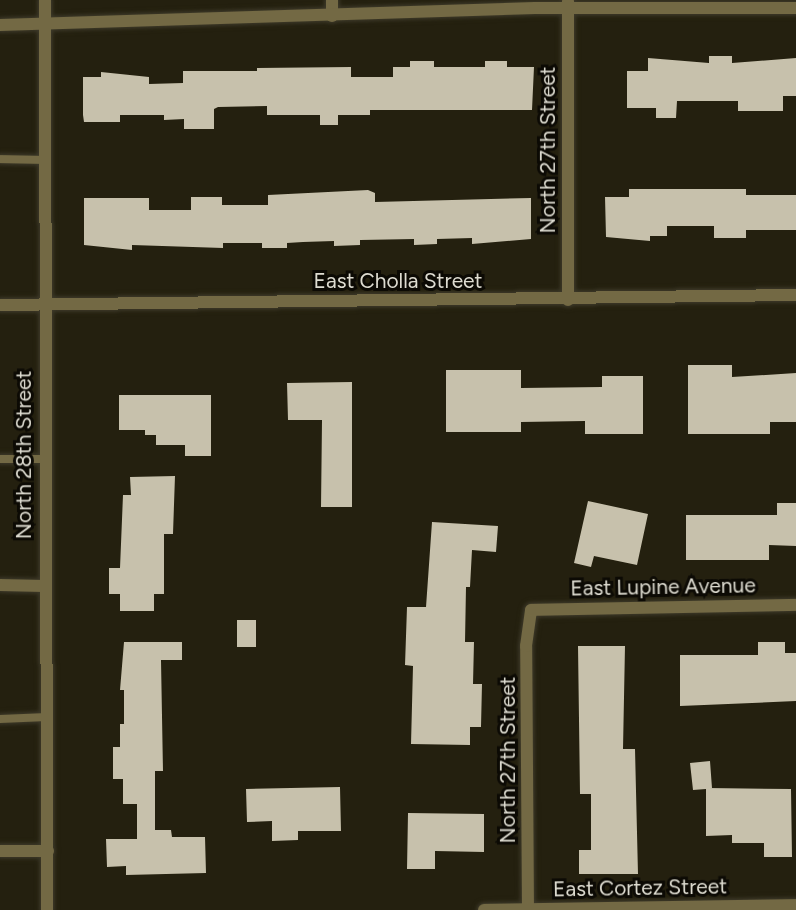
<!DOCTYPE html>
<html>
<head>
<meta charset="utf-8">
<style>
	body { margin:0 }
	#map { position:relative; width:796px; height:910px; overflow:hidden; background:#24200f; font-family:Figtree,sans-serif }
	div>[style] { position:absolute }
	.building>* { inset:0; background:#c7c1ac; transform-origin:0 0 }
	.roads { filter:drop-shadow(0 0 2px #3e3a2a) drop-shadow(0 0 2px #3e3a2a) }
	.service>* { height:8px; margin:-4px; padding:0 4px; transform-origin:4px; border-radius:4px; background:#736944 }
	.minor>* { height:12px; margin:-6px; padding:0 6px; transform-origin:6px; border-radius:6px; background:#736944 }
	.tertiary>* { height:12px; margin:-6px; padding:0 6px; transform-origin:6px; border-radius:6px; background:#736944 }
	span { translate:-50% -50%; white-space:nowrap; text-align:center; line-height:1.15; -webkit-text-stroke:6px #0c0a04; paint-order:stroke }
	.street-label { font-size:21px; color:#dedcd1 }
</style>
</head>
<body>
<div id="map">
	<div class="building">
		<i style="clip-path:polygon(709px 56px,732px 56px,732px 63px,796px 58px,796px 96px,783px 96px,783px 111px,738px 111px,738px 101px,677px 101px,676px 118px,656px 118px,656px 108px,627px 108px,627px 71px,648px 71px,648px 58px,709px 63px)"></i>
		<i style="clip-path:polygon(410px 61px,434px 61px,434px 67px,485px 67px,485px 61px,507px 61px,507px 67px,534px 67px,532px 110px,370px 110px,370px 115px,338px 115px,338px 125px,320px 125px,320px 115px,267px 115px,267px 106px,218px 107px,214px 109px,214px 129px,184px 129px,184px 119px,164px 120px,164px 115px,120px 115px,120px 122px,84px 122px,83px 115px,83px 77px,101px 77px,101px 72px,149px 77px,149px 84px,183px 83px,183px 71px,257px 71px,257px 68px,351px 67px,351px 77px,393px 77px,393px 67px,410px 67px)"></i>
		<i style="clip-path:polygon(629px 189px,746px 189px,746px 195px,796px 195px,796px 230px,746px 230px,746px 238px,714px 238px,714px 226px,667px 226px,667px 236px,650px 236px,650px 241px,606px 237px,605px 197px,629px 197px)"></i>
		<i style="clip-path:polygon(368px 190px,375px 193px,375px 202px,531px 198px,531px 239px,472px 244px,472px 238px,437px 239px,437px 244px,414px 245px,414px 239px,360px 240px,360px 245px,334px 246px,334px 241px,303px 242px,287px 243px,287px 248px,262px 248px,262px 243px,223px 243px,223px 248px,132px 245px,132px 250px,84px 245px,84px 198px,149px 198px,149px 210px,191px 210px,191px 197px,222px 197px,222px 205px,268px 205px,268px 195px)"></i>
		<i style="clip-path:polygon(688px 365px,732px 365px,732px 377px,796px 373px,796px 422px,770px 422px,770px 434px,688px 434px)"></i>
		<i style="clip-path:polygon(446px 370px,521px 370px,521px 388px,602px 387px,602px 376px,643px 376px,643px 434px,585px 434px,585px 421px,521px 422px,521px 432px,446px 432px)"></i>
		<i style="clip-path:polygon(352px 382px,352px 507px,321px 507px,322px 420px,288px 420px,287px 383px)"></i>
		<i style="clip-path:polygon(119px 395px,211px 395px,211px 456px,185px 456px,185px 445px,156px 445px,156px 435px,145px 435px,145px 430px,119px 430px)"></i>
		<i style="clip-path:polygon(175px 476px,173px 534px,164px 534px,164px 594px,154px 594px,154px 611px,120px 611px,120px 594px,109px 594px,109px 568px,120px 568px,123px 495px,131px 495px,130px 477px)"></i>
		<i style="clip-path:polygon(588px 501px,648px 514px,637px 565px,594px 556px,591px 567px,574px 563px)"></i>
		<i style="clip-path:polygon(777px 503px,796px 503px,796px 546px,769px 545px,769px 560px,686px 560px,686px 515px,777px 515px)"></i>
		<i style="clip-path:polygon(432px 522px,498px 526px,496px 552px,472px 550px,470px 587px,466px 587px,465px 642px,474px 642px,473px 684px,482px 684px,481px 727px,470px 727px,470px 745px,411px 744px,413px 666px,405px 665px,407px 607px,426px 607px)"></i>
		<i style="left:237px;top:620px;width:19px;height:27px"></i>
		<i style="clip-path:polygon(124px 642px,182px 642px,182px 660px,161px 660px,163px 771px,155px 771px,155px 830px,171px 830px,172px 837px,205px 837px,206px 873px,126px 875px,126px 866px,107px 867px,106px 839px,137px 839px,137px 804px,123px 804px,123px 779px,113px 779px,113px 747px,120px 747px,120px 724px,124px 724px,124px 690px,120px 690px)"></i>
		<i style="clip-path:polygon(758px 642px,785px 642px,785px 653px,796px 653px,796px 701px,680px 706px,680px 655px,758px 655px)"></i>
		<i style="clip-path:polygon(578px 646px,625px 646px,623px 749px,635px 749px,638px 874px,579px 874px,579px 850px,591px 850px,591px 794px,580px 794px)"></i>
		<i style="clip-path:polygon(710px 761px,712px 788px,707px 788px,791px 789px,792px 857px,764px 857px,764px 843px,732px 843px,732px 835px,706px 836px,706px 789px,693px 790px,690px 763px)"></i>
		<i style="clip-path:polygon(340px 787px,341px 831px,298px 831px,298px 840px,272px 841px,272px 821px,247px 822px,246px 789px)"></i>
		<i style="clip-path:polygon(408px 813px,484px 814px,484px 852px,435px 851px,435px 869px,407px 869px)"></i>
	</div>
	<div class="roads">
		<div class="service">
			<i style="left:0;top:159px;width:43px;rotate:1.3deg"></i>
			<i style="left:0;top:459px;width:44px"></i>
			<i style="left:0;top:719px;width:47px;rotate:-2.4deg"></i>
		</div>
		<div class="minor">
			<i style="left:332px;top:0;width:16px;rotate:90deg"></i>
			<i style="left:0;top:25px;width:535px;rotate:-1.82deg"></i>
			<i style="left:535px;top:8px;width:261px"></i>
			<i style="left:568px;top:300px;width:299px;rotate:-90deg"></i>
			<i style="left:0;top:585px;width:44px;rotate:1.3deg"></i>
			<i style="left:0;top:851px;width:48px"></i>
			<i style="left:528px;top:909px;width:263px;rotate:-90.4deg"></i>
			<i style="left:526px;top:646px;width:36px;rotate:-82deg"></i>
			<i style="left:531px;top:610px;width:265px;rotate:-1.1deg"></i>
			<i style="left:484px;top:910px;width:312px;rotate:-0.9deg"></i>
		</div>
		<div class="tertiary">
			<i style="left:45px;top:0;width:910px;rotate:89.87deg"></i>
			<i style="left:0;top:305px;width:796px;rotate:-0.72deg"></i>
		</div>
	</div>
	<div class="street-label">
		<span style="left:548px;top:150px;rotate:-90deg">North 27th Street</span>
		<span style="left:398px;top:281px">East Cholla Street</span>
		<span style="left:24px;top:455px;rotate:-90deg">North 28th Street</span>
		<span style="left:663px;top:587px;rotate:-1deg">East Lupine Avenue</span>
		<span style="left:508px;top:760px;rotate:-90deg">North 27th Street</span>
		<span style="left:640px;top:888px;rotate:-1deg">East Cortez Street</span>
	</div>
</div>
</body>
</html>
